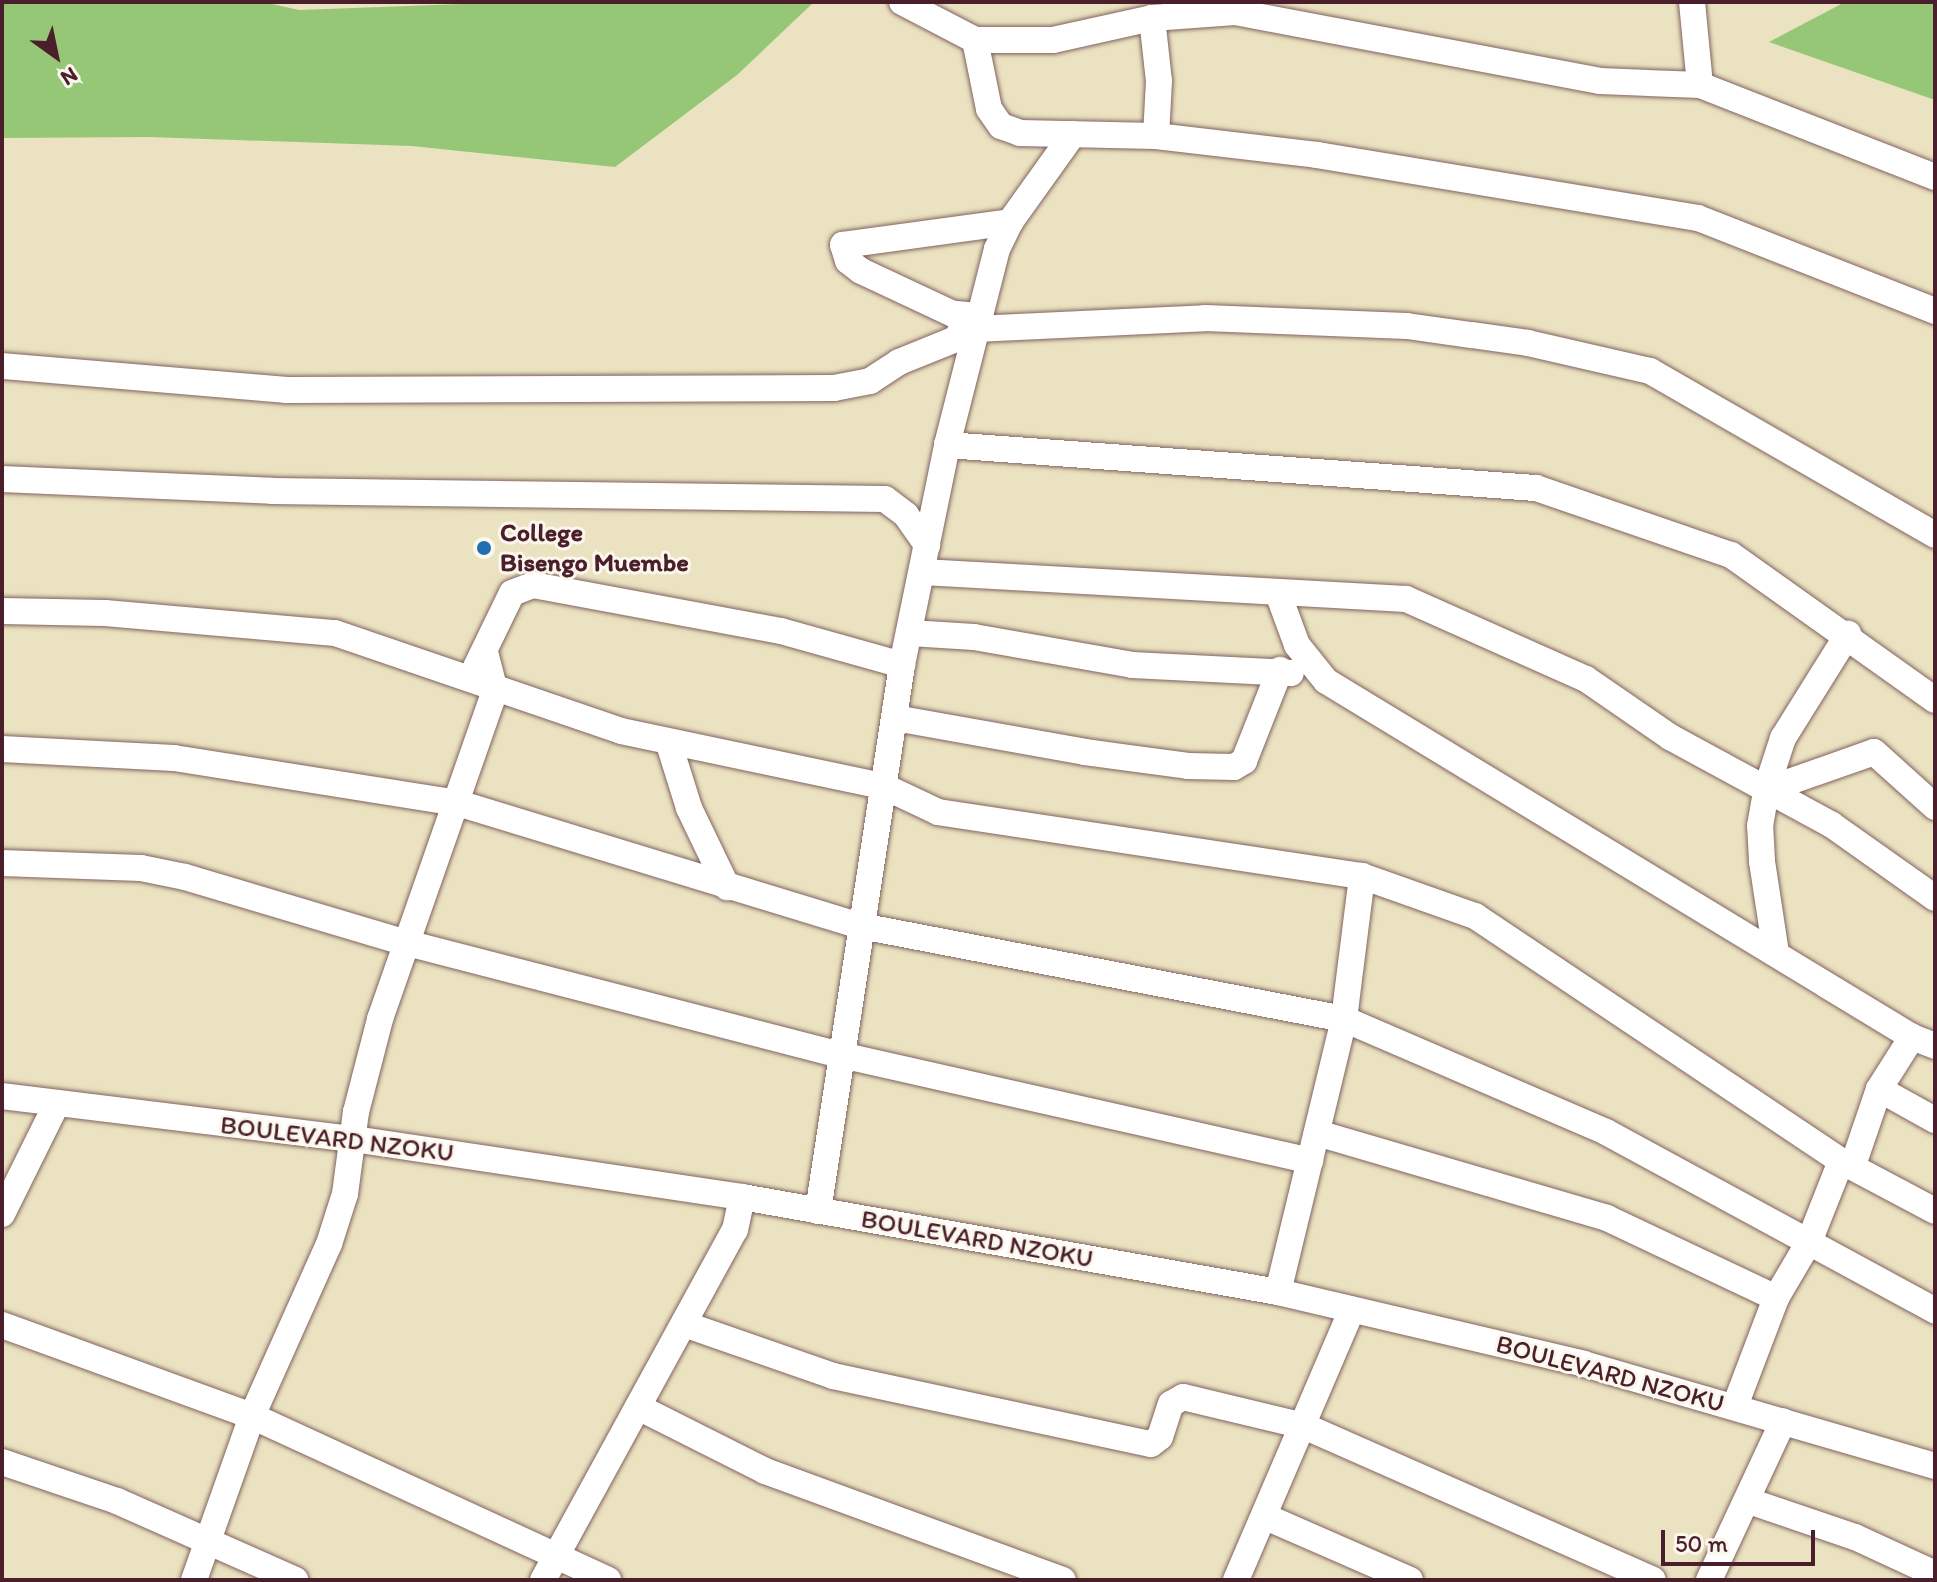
<!DOCTYPE html>
<html>
<head>
<meta charset="utf-8">
<style>
	body { margin:0 }
	#map { position:relative; width:1937px; height:1582px; overflow:hidden; background:#eae2c0; font-family:Itim,sans-serif }
	div>[style] { position:absolute }
	.green>* { inset:0; background:#96c776 }
	.roads { filter:drop-shadow(0 0 2px #82635f) drop-shadow(0 0 2px #82635f) }
	.minor>* { height:26px; margin:-13px; padding:0 13px; transform-origin:13px; border-radius:13px; background:#fff }
	.dots>* { width:22px; height:22px; translate:-50% -50%; box-sizing:border-box; border:4px solid #fbf7ec; border-radius:50% }
	span { translate:-50% -50%; white-space:nowrap; text-align:center; line-height:1.15; -webkit-text-stroke:6px #fbf7ec; paint-order:stroke }
	.poi-label { font-size:26px; color:#4a1f2b; font-weight:700 }
	.left { translate:0 -50%; text-align:left }
	.street-label { font-size:26px; color:#4a1f2b }
	.frame { position:absolute; inset:0; border:4px solid #4a1f2b; pointer-events:none }
	.north { position:absolute; left:16px; top:16px; width:80px; height:80px; -webkit-text-stroke:6px #fbf7ec; paint-order:stroke; rotate:147deg; font-size:22px; font-weight:700; line-height:32px; text-align:center; color:#4a1f2b }
	.north::after { content:''; display:block; margin:auto; width:28px; height:36px; background:#4a1f2b; clip-path:polygon(50% 0,100% 100%,50% 72%,0 100%) }
	.scale { position:absolute; left:1661px; top:1530px; width:154px; height:36px; box-sizing:border-box; border:4px solid #4a1f2b; border-top:0; padding-left:10px; font-size:24px; line-height:28px; white-space:nowrap; color:#4a1f2b; -webkit-text-stroke:6px #fbf7ec; paint-order:stroke }
</style>
</head>
<body>
<div id="map">
	<div class="green">
		<i style="clip-path:polygon(2px 2px,263px 2px,299px 10px,514px 2px,814px 2px,737px 75px,615px 167px,412px 146px,149px 137px,2px 138px)"></i>
		<i style="clip-path:polygon(1845px 2px,1935px 2px,1935px 100px,1769px 42px)"></i>
	</div>
	<div class="roads">
		<div class="minor">
			<i style="left:902px;top:2px;width:82px;rotate:27.5deg"></i>
			<i style="left:975px;top:40px;width:78px"></i>
			<i style="left:1053px;top:40px;width:101px;rotate:-12.5deg"></i>
			<i style="left:1152px;top:18px;width:83px;rotate:-4.1deg"></i>
			<i style="left:1235px;top:12px;width:371px;rotate:10.7deg"></i>
			<i style="left:1600px;top:81px;width:100px;rotate:2.3deg"></i>
			<i style="left:1700px;top:85px;width:252px;rotate:21.4deg"></i>
			<i style="left:1692px;top:2px;width:83px;rotate:84.5deg"></i>
			<i style="left:1152px;top:18px;width:63px;rotate:83.7deg"></i>
			<i style="left:1159px;top:81px;width:55px;rotate:93.1deg"></i>
			<i style="left:975px;top:40px;width:70px;rotate:78.5deg"></i>
			<i style="left:989px;top:109px;width:21px;rotate:55deg"></i>
			<i style="left:1001px;top:126px;width:20px;rotate:20deg"></i>
			<i style="left:1020px;top:133px;width:136px;rotate:1.3deg"></i>
			<i style="left:1156px;top:136px;width:162px;rotate:6.7deg"></i>
			<i style="left:1317px;top:155px;width:386px;rotate:9.4deg"></i>
			<i style="left:1698px;top:218px;width:255px;rotate:21.4deg"></i>
			<i style="left:978px;top:316px;width:25px;rotate:-175deg"></i>
			<i style="left:953px;top:314px;width:102px;rotate:-154.9deg"></i>
			<i style="left:861px;top:271px;width:16px;rotate:-142deg"></i>
			<i style="left:848px;top:261px;width:17px;rotate:-107deg"></i>
			<i style="left:843px;top:245px;width:169px;rotate:-7.8deg"></i>
			<i style="left:975px;top:329px;width:230px;rotate:-2.7deg"></i>
			<i style="left:1205px;top:318px;width:202px;rotate:2.3deg"></i>
			<i style="left:1407px;top:326px;width:122px;rotate:8deg"></i>
			<i style="left:1528px;top:343px;width:125px;rotate:12.9deg"></i>
			<i style="left:1650px;top:371px;width:329px;rotate:29.9deg"></i>
			<i style="left:2px;top:366px;width:285px;rotate:4.8deg"></i>
			<i style="left:286px;top:390px;width:548px;rotate:-0.21deg"></i>
			<i style="left:834px;top:388px;width:37px;rotate:-11deg"></i>
			<i style="left:870px;top:381px;width:35px;rotate:-33deg"></i>
			<i style="left:899px;top:362px;width:61px;rotate:-22deg"></i>
			<i style="left:956px;top:339px;width:24px;rotate:-60deg"></i>
			<i style="left:947px;top:445px;width:591px;rotate:4.18deg"></i>
			<i style="left:1536px;top:488px;width:206px;rotate:19deg"></i>
			<i style="left:1731px;top:555px;width:250px;rotate:35.4deg"></i>
			<i style="left:2px;top:479px;width:270px;rotate:2.5deg"></i>
			<i style="left:272px;top:491px;width:613px;rotate:0.75deg"></i>
			<i style="left:885px;top:499px;width:26px;rotate:37deg"></i>
			<i style="left:906px;top:515px;width:37px;rotate:55deg"></i>
			<i style="left:922px;top:572px;width:485px;rotate:3.2deg"></i>
			<i style="left:1406px;top:599px;width:197px;rotate:24deg"></i>
			<i style="left:1586px;top:679px;width:102px;rotate:34.6deg"></i>
			<i style="left:1670px;top:737px;width:184px;rotate:28.5deg"></i>
			<i style="left:1832px;top:825px;width:126px;rotate:35.3deg"></i>
			<i style="left:1279px;top:596px;width:52px;rotate:69.8deg"></i>
			<i style="left:1297px;top:645px;width:46px;rotate:51.1deg"></i>
			<i style="left:1326px;top:681px;width:686px;rotate:31.28deg"></i>
			<i style="left:1912px;top:1037px;width:25px;rotate:21deg"></i>
			<i style="left:2px;top:611px;width:103px;rotate:1.1deg"></i>
			<i style="left:105px;top:613px;width:231px;rotate:5deg"></i>
			<i style="left:335px;top:633px;width:302px;rotate:18.9deg"></i>
			<i style="left:621px;top:731px;width:268px;rotate:11.9deg"></i>
			<i style="left:883px;top:786px;width:61px;rotate:25.3deg"></i>
			<i style="left:938px;top:812px;width:429px;rotate:8.6deg"></i>
			<i style="left:1362px;top:876px;width:120px;rotate:19.5deg"></i>
			<i style="left:1475px;top:916px;width:440px;rotate:33.8deg"></i>
			<i style="left:1841px;top:1161px;width:106px;rotate:28deg"></i>
			<i style="left:910px;top:633px;width:64px;rotate:3.6deg"></i>
			<i style="left:974px;top:637px;width:160px;rotate:10deg"></i>
			<i style="left:1132px;top:665px;width:159px;rotate:2.9deg"></i>
			<i style="left:476px;top:667px;width:82px;rotate:-64.1deg"></i>
			<i style="left:512px;top:593px;width:22px;rotate:-21deg"></i>
			<i style="left:533px;top:585px;width:252px;rotate:10.5deg"></i>
			<i style="left:781px;top:631px;width:126px;rotate:15.7deg"></i>
			<i style="left:895px;top:718px;width:193px;rotate:10.1deg"></i>
			<i style="left:1085px;top:752px;width:104px;rotate:7.7deg"></i>
			<i style="left:1188px;top:766px;width:46px;rotate:1.2deg"></i>
			<i style="left:1234px;top:767px;width:12px;rotate:-31deg"></i>
			<i style="left:1244px;top:761px;width:98px;rotate:-68.4deg"></i>
			<i style="left:669px;top:744px;width:67px;rotate:72.6deg"></i>
			<i style="left:689px;top:808px;width:88px;rotate:64.3deg"></i>
			<i style="left:2px;top:749px;width:172px;rotate:3deg"></i>
			<i style="left:174px;top:758px;width:288px;rotate:9deg"></i>
			<i style="left:458px;top:803px;width:421px;rotate:17deg"></i>
			<i style="left:861px;top:926px;width:492px;rotate:10.9deg"></i>
			<i style="left:1344px;top:1019px;width:285px;rotate:23.3deg"></i>
			<i style="left:1606px;top:1132px;width:375px;rotate:28.5deg"></i>
			<i style="left:1772px;top:788px;width:108px;rotate:-19.4deg"></i>
			<i style="left:1874px;top:752px;width:82px;rotate:42deg"></i>
			<i style="left:2px;top:863px;width:139px;rotate:2.1deg"></i>
			<i style="left:141px;top:868px;width:45px;rotate:11.6deg"></i>
			<i style="left:185px;top:877px;width:232px;rotate:16.6deg"></i>
			<i style="left:407px;top:943px;width:448px;rotate:14.5deg"></i>
			<i style="left:841px;top:1055px;width:481px;rotate:12.7deg"></i>
			<i style="left:1776px;top:953px;width:93px;rotate:-98.7deg"></i>
			<i style="left:1762px;top:861px;width:35px;rotate:-93deg"></i>
			<i style="left:1760px;top:826px;width:40px;rotate:-80deg"></i>
			<i style="left:1767px;top:787px;width:52px;rotate:-71.9deg"></i>
			<i style="left:1783px;top:738px;width:123px;rotate:-58deg"></i>
			<i style="left:1879px;top:1089px;width:64px;rotate:29deg"></i>
			<i style="left:2px;top:1096px;width:355px;rotate:7deg"></i>
			<i style="left:354px;top:1139px;width:392px;rotate:8.5deg"></i>
			<i style="left:742px;top:1197px;width:544px;rotate:10.05deg"></i>
			<i style="left:1278px;top:1292px;width:314px;rotate:13.2deg"></i>
			<i style="left:1584px;top:1364px;width:366px;rotate:16.2deg"></i>
			<i style="left:1317px;top:1133px;width:302px;rotate:16.3deg"></i>
			<i style="left:1607px;top:1218px;width:187px;rotate:25.3deg"></i>
			<i style="left:1853px;top:1165px;width:80px;rotate:-71.1deg"></i>
			<i style="left:1879px;top:1089px;width:62px;rotate:-57.6deg"></i>
			<i style="left:818px;top:1211px;width:552px;rotate:-81.25deg"></i>
			<i style="left:902px;top:665px;width:225px;rotate:-78.4deg"></i>
			<i style="left:947px;top:445px;width:202px;rotate:-75.7deg"></i>
			<i style="left:997px;top:249px;width:30px;rotate:-64deg"></i>
			<i style="left:1010px;top:222px;width:108px;rotate:-54.4deg"></i>
			<i style="left:2px;top:1214px;width:122px;rotate:-63.6deg"></i>
			<i style="left:1278px;top:1292px;width:281px;rotate:-76.4deg"></i>
			<i style="left:1344px;top:1019px;width:144px;rotate:-82.8deg"></i>
			<i style="left:684px;top:1324px;width:158px;rotate:19.2deg"></i>
			<i style="left:833px;top:1376px;width:325px;rotate:12.1deg"></i>
			<i style="left:1151px;top:1444px;width:11px;rotate:-38deg"></i>
			<i style="left:1160px;top:1437px;width:35px;rotate:-72deg"></i>
			<i style="left:1171px;top:1404px;width:14px;rotate:-30deg"></i>
			<i style="left:1183px;top:1397px;width:124px;rotate:13.5deg"></i>
			<i style="left:1304px;top:1426px;width:381px;rotate:23.8deg"></i>
			<i style="left:2px;top:1325px;width:266px;rotate:20deg"></i>
			<i style="left:252px;top:1416px;width:392px;rotate:24.7deg"></i>
			<i style="left:1735px;top:1406px;width:116px;rotate:-69.2deg"></i>
			<i style="left:1776px;top:1298px;width:65px;rotate:-59.5deg"></i>
			<i style="left:1809px;top:1242px;width:87px;rotate:-68.4deg"></i>
			<i style="left:638px;top:1407px;width:142px;rotate:26.7deg"></i>
			<i style="left:765px;top:1471px;width:317px;rotate:20.1deg"></i>
			<i style="left:2px;top:1462px;width:121px;rotate:18.7deg"></i>
			<i style="left:117px;top:1501px;width:195px;rotate:23.9deg"></i>
			<i style="left:1749px;top:1501px;width:112px;rotate:18.8deg"></i>
			<i style="left:1855px;top:1537px;width:88px;rotate:24.8deg"></i>
			<i style="left:1266px;top:1517px;width:157px;rotate:23.6deg"></i>
			<i style="left:194px;top:1580px;width:174px;rotate:-70.5deg"></i>
			<i style="left:252px;top:1416px;width:188px;rotate:-65.9deg"></i>
			<i style="left:329px;top:1244px;width:52px;rotate:-72.3deg"></i>
			<i style="left:345px;top:1194px;width:83px;rotate:-82.4deg"></i>
			<i style="left:356px;top:1112px;width:96px;rotate:-75.5deg"></i>
			<i style="left:380px;top:1019px;width:348px;rotate:-70.7deg"></i>
			<i style="left:495px;top:691px;width:40px;rotate:-104.4deg"></i>
			<i style="left:543px;top:1580px;width:399px;rotate:-61.3deg"></i>
			<i style="left:735px;top:1230px;width:34px;rotate:-78deg"></i>
			<i style="left:1236px;top:1580px;width:294px;rotate:-66.8deg"></i>
			<i style="left:1709px;top:1580px;width:175px;rotate:-65deg"></i>
		</div>
	</div>
	<div class="dots">
		<i style="left:484px;top:548px;background:#1f6fb2"></i>
	</div>
	<div class="poi-label">
		<span class="left" style="left:500px;top:548px">College<br>Bisengo Muembe</span>
	</div>
	<div class="street-label">
		<span style="left:337px;top:1139px;rotate:7deg">BOULEVARD NZOKU</span>
		<span style="left:977px;top:1239px;rotate:10deg">BOULEVARD NZOKU</span>
		<span style="left:1610px;top:1374px;rotate:15deg">BOULEVARD NZOKU</span>
	</div>
	<div class="frame"></div>
	<div class="north">N</div>
	<div class="scale">50 m</div>
</div>
</body>
</html>
